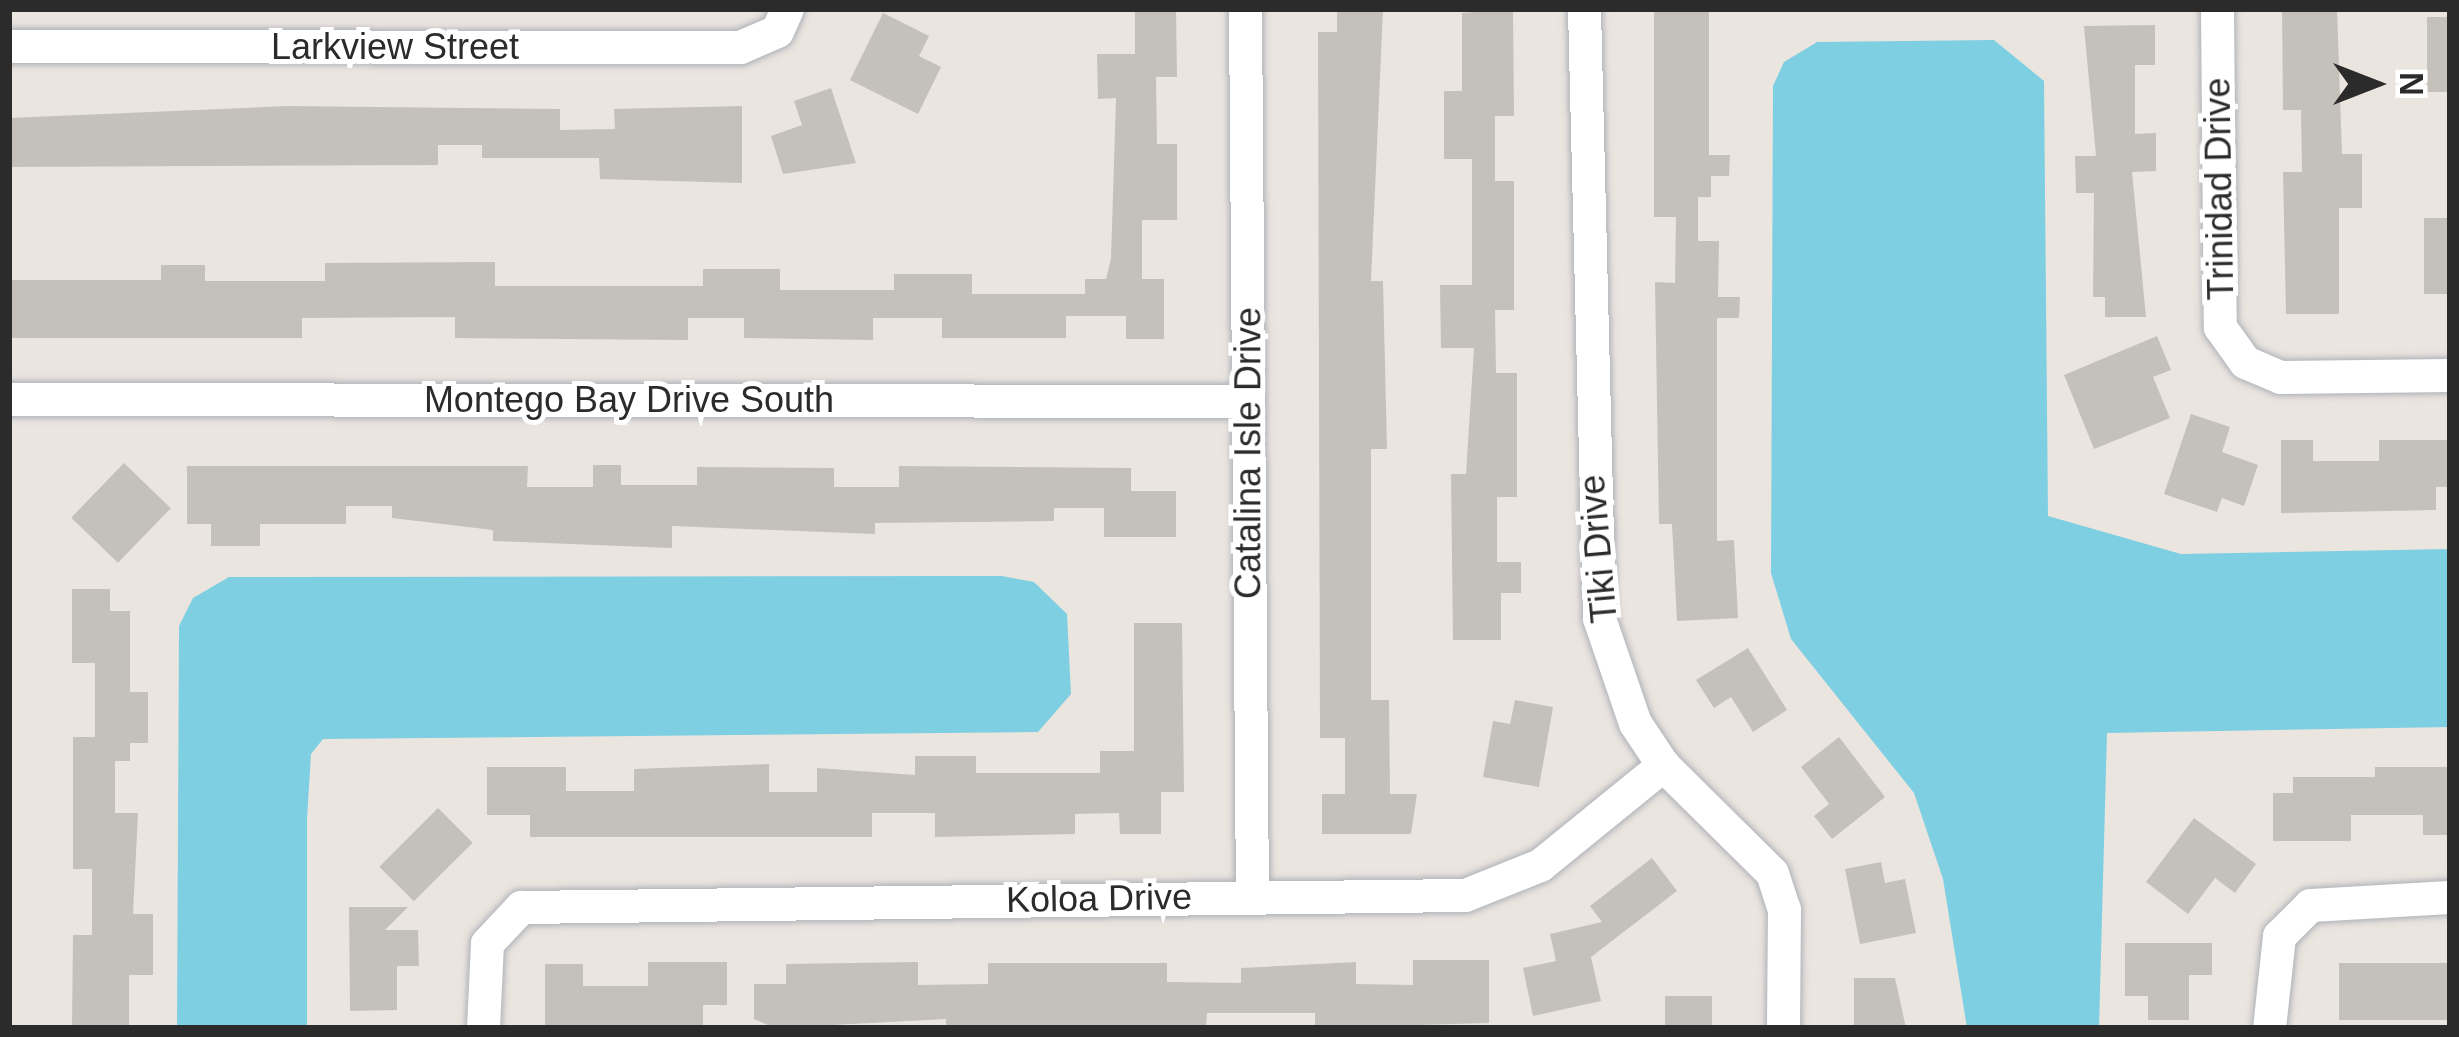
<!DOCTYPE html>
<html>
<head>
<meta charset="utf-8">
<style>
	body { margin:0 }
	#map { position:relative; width:2459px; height:1037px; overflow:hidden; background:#ebe5df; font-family:Arial,sans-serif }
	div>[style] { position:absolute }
	.water>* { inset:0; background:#7ecfe2 }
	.building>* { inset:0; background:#c4c0ba; transform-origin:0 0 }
	.roads { filter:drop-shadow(0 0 3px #afb2ba) drop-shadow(0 0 3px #afb2ba) }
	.street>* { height:33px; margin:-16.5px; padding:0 16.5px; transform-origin:16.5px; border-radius:16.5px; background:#fff }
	span { translate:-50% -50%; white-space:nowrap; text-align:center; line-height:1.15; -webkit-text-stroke:10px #fff; paint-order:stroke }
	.street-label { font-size:36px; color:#2b2b2b }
	.frame { position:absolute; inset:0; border:12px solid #2b2b2b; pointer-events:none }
	.north { position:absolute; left:2315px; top:24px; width:120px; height:120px; -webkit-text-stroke:9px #fff; paint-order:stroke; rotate:90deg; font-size:33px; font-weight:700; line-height:48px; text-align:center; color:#2b2b2b }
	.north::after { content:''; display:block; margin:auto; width:42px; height:54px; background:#2b2b2b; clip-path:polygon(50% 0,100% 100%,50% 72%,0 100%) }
</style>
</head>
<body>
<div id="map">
	<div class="water">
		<i style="clip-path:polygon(1994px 40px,2044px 81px,2048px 516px,2181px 554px,2450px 549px,2450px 727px,2107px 733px,2099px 1028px,1967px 1028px,1943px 879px,1914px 793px,1791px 639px,1771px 573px,1773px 86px,1784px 62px,1817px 42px)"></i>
		<i style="clip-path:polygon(1002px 576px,1034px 582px,1067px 614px,1071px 694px,1038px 732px,323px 739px,311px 754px,307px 819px,307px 1028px,177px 1028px,179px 626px,193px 598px,229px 577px)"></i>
	</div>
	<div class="building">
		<i style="clip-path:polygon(1135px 9px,1176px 9px,1177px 77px,1156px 77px,1157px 144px,1177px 144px,1177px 220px,1142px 220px,1142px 279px,1164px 279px,1164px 339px,1126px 339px,1126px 316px,1066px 316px,1066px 338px,942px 338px,942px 318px,873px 318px,873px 340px,744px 338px,744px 318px,688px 318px,688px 340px,455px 338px,455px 317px,302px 318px,302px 338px,9px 338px,9px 280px,161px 280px,161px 265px,205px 265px,205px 281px,325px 281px,325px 263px,495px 262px,495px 286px,703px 286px,703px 269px,780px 269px,780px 290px,894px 290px,894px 274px,972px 274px,972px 294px,1085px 294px,1085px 279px,1106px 279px,1111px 259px,1116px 98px,1098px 99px,1097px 54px,1135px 54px)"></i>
		<i style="clip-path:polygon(1337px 9px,1383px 9px,1371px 281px,1383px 281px,1387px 449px,1371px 449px,1371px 700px,1389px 700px,1390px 794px,1417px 794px,1411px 834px,1322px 834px,1322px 794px,1345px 794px,1345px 738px,1320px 738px,1318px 32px,1337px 32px)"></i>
		<i style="clip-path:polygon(1513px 9px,1514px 116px,1495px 116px,1495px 181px,1514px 181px,1514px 310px,1495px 310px,1496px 373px,1517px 373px,1517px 497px,1497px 497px,1497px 562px,1521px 562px,1521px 593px,1501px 593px,1501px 640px,1453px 640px,1451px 474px,1466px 474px,1474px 348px,1441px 348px,1440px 285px,1472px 285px,1472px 159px,1444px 159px,1444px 91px,1462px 91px,1462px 13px)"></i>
		<i style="clip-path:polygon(1654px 9px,1709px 9px,1709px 155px,1730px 155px,1729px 176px,1711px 176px,1711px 197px,1698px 197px,1698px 241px,1719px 241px,1718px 297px,1740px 297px,1739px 318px,1717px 318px,1717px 541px,1734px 540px,1738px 618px,1677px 621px,1672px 524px,1659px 524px,1655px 282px,1675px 283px,1676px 217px,1654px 217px)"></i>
		<i style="clip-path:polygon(2282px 9px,2337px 9px,2342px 154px,2362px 154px,2362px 208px,2339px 208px,2339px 314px,2286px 314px,2283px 172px,2302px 172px,2301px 110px,2283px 110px)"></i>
		<i style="clip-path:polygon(883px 13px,929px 36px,919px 56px,941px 67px,918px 114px,850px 80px)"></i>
		<i style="left:2427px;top:17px;width:23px;height:75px"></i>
		<i style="clip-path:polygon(2155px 25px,2155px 65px,2135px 65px,2135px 134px,2156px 133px,2156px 171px,2132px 172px,2146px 317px,2105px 317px,2105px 297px,2093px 297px,2094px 193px,2076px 193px,2075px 156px,2096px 156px,2084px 26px)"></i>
		<i style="clip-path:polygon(831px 88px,856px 163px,783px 174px,771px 136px,802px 125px,794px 101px)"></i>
		<i style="clip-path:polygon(288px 106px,560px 109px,560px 130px,615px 129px,614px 109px,742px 106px,742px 183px,600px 179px,599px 158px,482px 158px,482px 145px,438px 145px,438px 165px,9px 167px,9px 118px)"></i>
		<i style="left:2424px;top:218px;width:26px;height:76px"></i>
		<i style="clip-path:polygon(2157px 336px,2171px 370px,2153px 377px,2170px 418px,2094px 449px,2064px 375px)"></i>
		<i style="clip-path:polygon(2191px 414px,2230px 427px,2222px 452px,2258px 465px,2244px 506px,2222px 498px,2217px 512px,2164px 494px)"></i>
		<i style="clip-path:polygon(2281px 440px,2313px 440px,2313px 461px,2379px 461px,2379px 440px,2450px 440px,2450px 487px,2436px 487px,2436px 510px,2281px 513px)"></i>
		<i style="left:124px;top:463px;width:65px;height:76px;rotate:44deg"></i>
		<i style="clip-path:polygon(593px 465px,621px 465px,621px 485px,697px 485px,697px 467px,834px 468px,834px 487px,899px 487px,899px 466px,1131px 468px,1131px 491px,1176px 491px,1176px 537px,1104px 537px,1104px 508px,1054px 508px,1054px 521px,875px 523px,875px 534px,672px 526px,672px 548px,493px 541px,493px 530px,392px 518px,392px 506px,346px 506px,346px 524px,260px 524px,260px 546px,211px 546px,211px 524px,187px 524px,187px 466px,528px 466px,527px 487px,593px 487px)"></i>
		<i style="clip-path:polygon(72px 589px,110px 589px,110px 611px,130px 611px,130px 692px,148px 692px,148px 743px,130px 743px,130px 761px,115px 761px,115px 813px,138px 813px,133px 914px,153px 914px,153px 975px,129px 975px,129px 1028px,72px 1028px,73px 935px,92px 935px,92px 869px,73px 869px,73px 737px,95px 737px,95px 663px,72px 663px)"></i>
		<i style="clip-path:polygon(1134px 623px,1182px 623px,1184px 792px,1161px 792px,1161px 834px,1120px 834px,1119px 813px,1075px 814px,1075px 834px,935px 837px,935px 813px,872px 813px,872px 837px,530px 837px,530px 815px,487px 815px,487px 767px,566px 767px,566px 791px,634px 791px,634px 769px,769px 764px,769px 792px,817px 792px,817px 768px,915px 775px,915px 756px,976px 756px,976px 773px,1100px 773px,1100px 751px,1134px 751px)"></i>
		<i style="clip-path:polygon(1748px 648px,1787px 710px,1753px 732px,1731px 697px,1714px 708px,1696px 680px)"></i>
		<i style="clip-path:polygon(1515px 700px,1553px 707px,1539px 787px,1483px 777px,1493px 721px,1510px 724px)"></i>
		<i style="clip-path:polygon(1839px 737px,1885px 797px,1832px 839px,1814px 816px,1829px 804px,1801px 767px)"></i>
		<i style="clip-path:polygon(2375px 767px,2450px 767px,2450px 835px,2423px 835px,2423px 815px,2351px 815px,2351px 841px,2273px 841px,2273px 793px,2293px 793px,2293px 777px,2375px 777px)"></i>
		<i style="left:438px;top:808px;width:49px;height:83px;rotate:45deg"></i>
		<i style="clip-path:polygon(2194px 818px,2256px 864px,2235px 893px,2215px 878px,2188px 914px,2146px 882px)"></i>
		<i style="clip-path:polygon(1652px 858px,1677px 891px,1591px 957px,1601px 1001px,1533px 1016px,1523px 968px,1556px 961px,1550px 934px,1602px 922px,1590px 906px)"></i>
		<i style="clip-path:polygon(1881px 862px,1885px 883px,1905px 879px,1916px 933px,1860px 944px,1845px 869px)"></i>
		<i style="clip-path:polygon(349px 907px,408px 907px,385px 930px,418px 930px,419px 966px,397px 966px,397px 1010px,350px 1011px)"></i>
		<i style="clip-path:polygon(2125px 943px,2212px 943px,2212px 975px,2189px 975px,2189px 1020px,2148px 1020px,2148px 996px,2125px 996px)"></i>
		<i style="clip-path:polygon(1413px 960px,1489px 960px,1489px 1023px,1315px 1028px,1315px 1013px,1207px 1013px,1206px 1028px,946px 1028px,946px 1019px,775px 1028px,754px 1019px,754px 984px,786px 984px,786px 964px,918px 962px,918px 985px,988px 984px,988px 963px,1167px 963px,1167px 982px,1241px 983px,1241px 968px,1356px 962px,1356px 984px,1413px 985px)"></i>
		<i style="clip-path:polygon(648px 962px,727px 962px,727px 1005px,703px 1005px,703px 1028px,545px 1028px,545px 964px,583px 964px,583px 986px,648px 986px)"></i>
		<i style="left:2339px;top:963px;width:111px;height:57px"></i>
		<i style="clip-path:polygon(1854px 978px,1895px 978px,1906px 1028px,1854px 1028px)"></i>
		<i style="left:1665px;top:996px;width:47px;height:32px"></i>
	</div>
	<div class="roads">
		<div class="street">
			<i style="left:1245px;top:9px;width:887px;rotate:89.55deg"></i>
			<i style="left:1584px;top:9px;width:609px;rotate:88.59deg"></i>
			<i style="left:1599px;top:618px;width:111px;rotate:71.1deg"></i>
			<i style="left:1635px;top:723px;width:50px;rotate:56.3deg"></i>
			<i style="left:1663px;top:765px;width:153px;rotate:44.7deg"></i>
			<i style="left:1772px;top:873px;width:38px;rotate:72deg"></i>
			<i style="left:1784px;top:909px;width:119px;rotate:90.5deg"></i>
			<i style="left:2217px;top:9px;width:318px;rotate:89.5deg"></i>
			<i style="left:2220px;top:327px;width:43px;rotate:54.5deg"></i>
			<i style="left:2245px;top:362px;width:38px;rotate:23deg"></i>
			<i style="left:2280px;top:377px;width:170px;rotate:-0.7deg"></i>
			<i style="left:9px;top:46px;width:731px;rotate:0.08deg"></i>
			<i style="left:740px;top:47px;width:40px;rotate:-23.4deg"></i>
			<i style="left:777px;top:31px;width:24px;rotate:-66deg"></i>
			<i style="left:9px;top:399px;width:1239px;rotate:0.09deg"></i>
			<i style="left:483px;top:1028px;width:85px;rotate:-87.3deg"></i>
			<i style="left:487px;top:943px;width:50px;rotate:-46.6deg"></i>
			<i style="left:521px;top:907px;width:944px;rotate:-0.73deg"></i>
			<i style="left:1465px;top:895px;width:81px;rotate:-21.8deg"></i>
			<i style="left:1540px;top:865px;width:159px;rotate:-39.1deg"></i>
			<i style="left:2269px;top:1028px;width:93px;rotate:-83.8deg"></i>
			<i style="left:2279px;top:936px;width:44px;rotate:-45deg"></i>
			<i style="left:2310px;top:905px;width:140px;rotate:-3.3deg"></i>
		</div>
	</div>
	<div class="street-label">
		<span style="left:395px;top:47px">Larkview Street</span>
		<span style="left:2219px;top:189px;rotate:-91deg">Trinidad Drive</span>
		<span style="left:629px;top:400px">Montego Bay Drive South</span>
		<span style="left:1248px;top:453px;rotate:-90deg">Catalina Isle Drive</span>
		<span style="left:1598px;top:549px;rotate:-95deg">Tiki Drive</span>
		<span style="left:1099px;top:898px;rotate:-1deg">Koloa Drive</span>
	</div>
	<div class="frame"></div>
	<div class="north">N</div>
</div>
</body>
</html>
